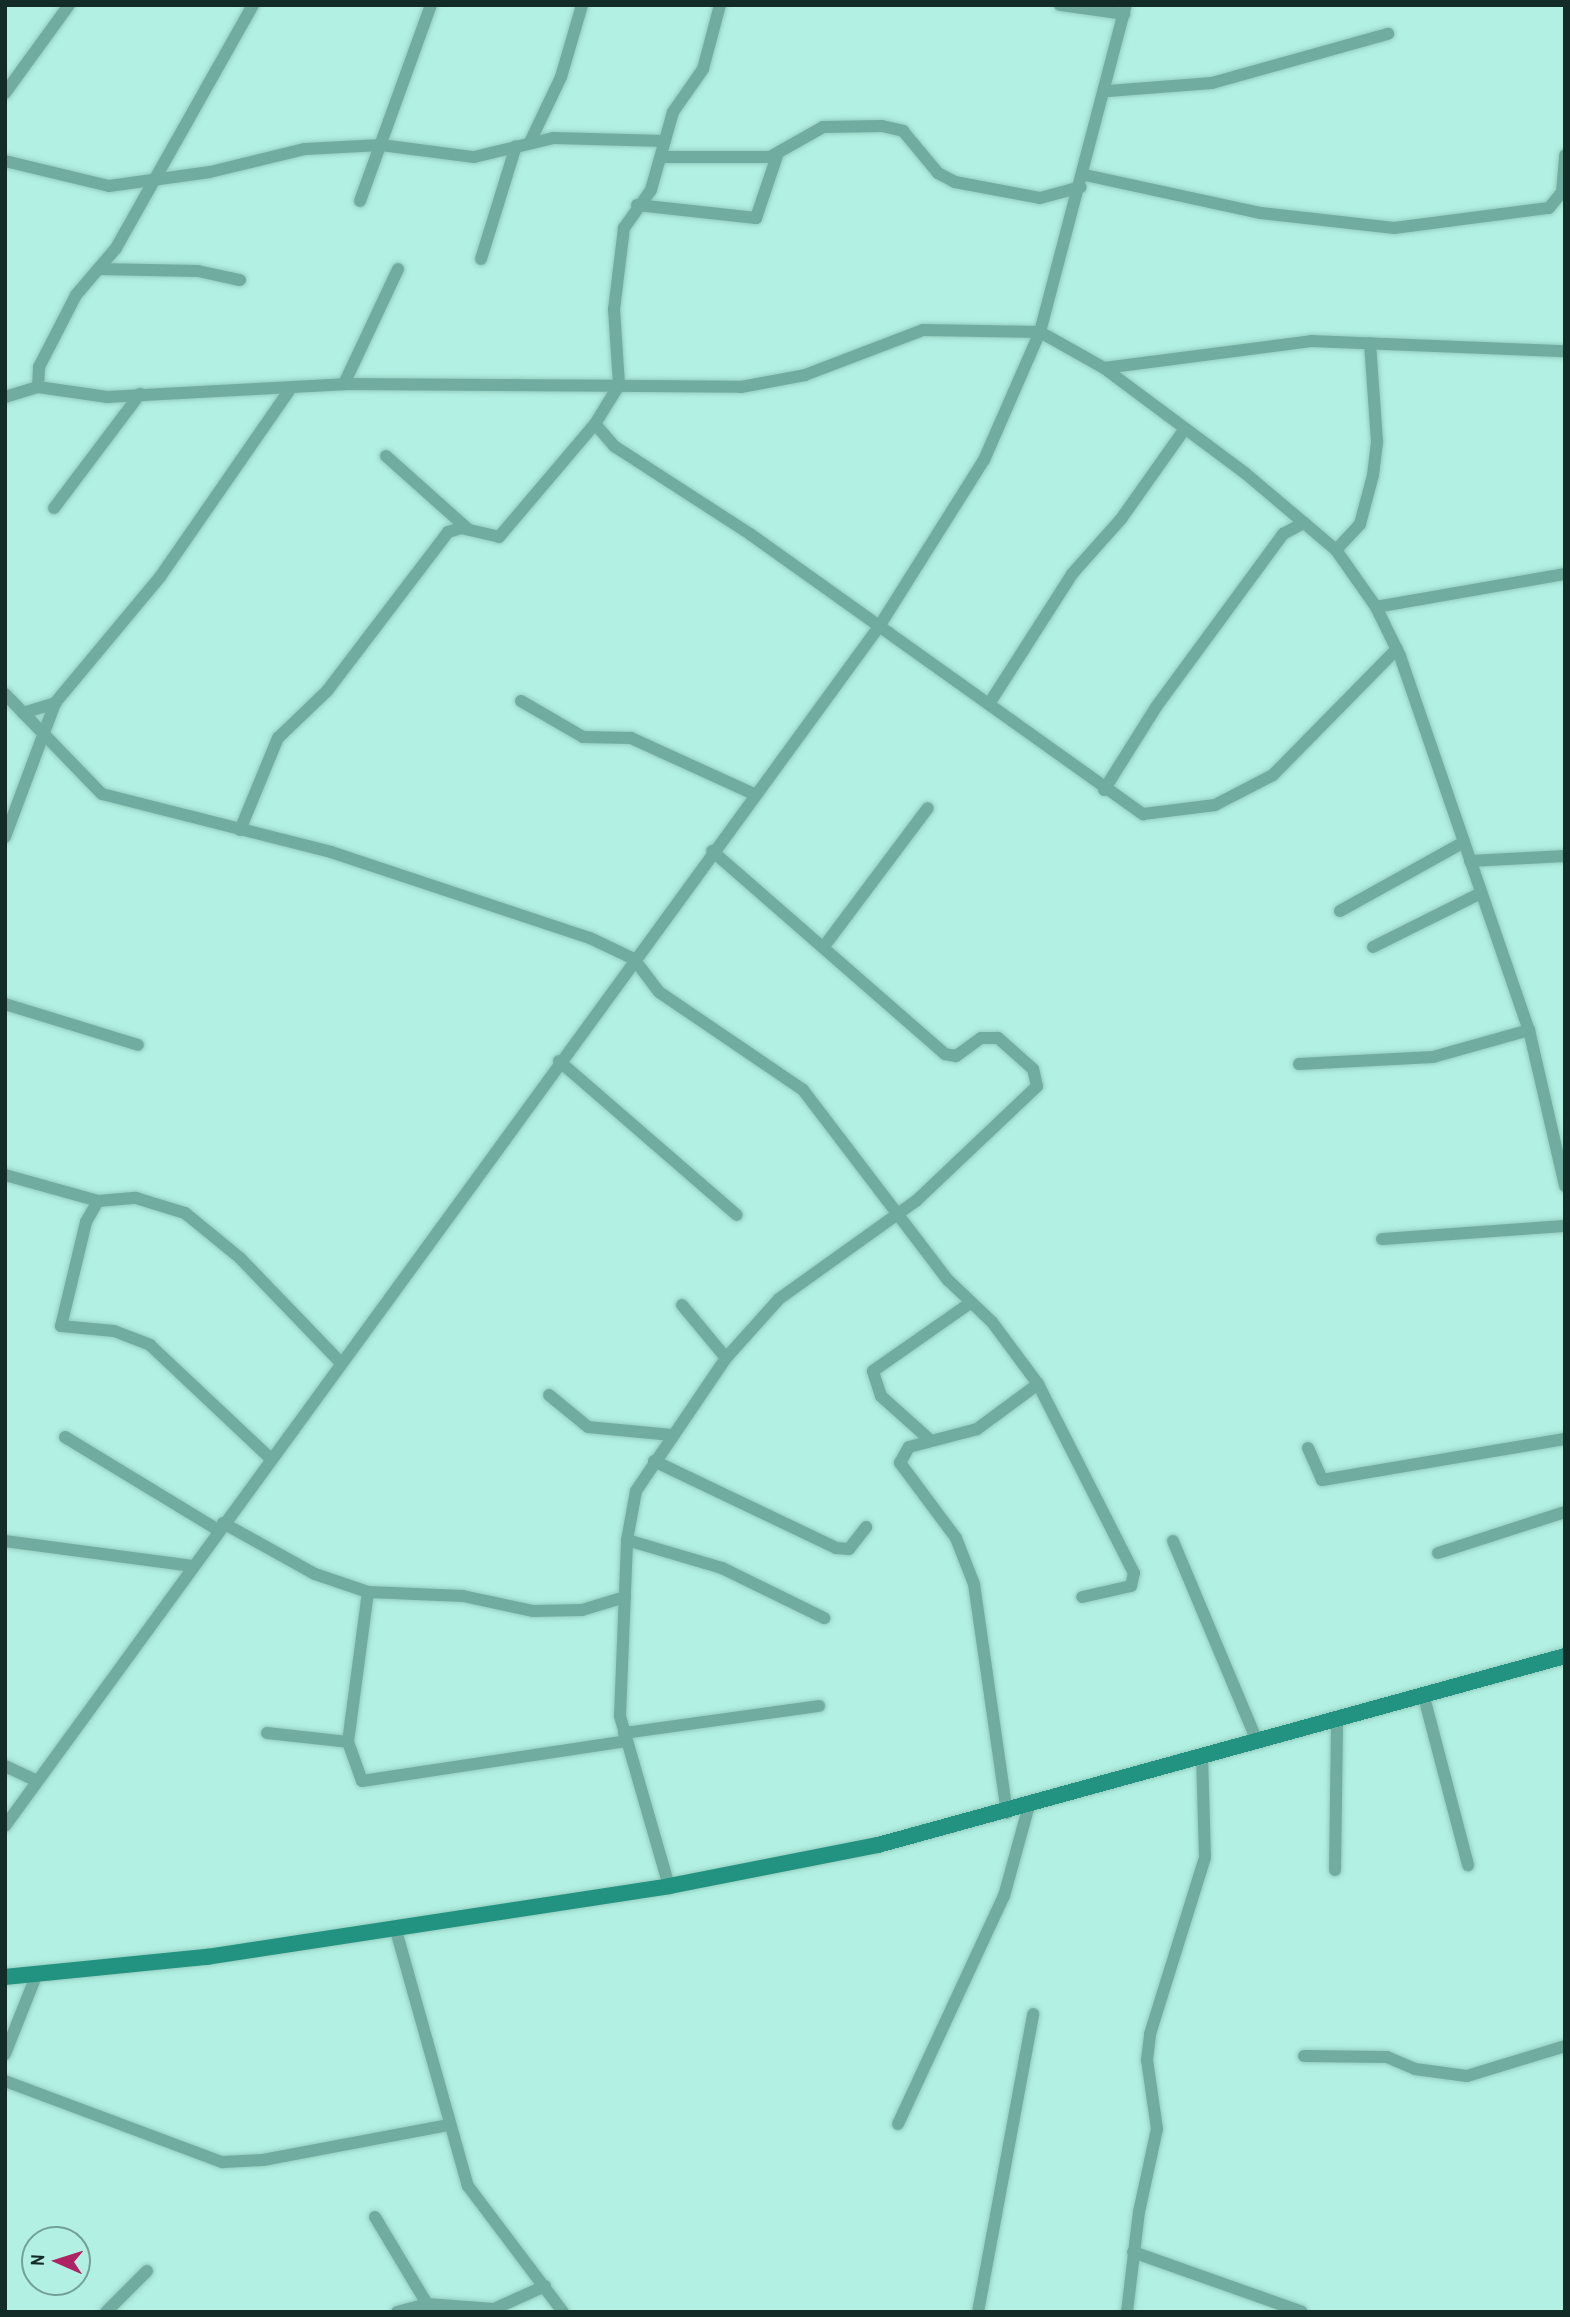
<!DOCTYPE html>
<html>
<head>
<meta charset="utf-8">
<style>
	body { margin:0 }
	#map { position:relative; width:1570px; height:2317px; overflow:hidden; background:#b1f0e2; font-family:"Archivo Narrow",sans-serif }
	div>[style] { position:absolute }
	.roads { filter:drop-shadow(0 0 2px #95cdc0) drop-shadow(0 0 2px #95cdc0) }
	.street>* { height:12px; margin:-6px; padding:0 6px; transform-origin:6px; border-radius:6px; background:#70ada0 }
	.secondary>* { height:16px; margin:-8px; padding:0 8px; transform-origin:8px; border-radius:8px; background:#219380 }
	span { translate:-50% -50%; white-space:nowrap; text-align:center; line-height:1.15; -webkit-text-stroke:6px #b1f0e2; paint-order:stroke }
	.frame { position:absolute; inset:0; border:7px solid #132c27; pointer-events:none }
	.north { position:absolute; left:21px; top:2226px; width:70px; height:70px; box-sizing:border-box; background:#b1f0e2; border:2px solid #72a297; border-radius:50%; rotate:273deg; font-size:19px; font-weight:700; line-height:28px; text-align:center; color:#132c27 }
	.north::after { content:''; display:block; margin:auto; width:24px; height:32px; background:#ae2362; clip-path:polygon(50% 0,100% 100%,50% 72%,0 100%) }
</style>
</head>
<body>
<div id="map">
	<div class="roads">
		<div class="street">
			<i style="left:720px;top:5px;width:66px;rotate:104.9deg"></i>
			<i style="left:703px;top:69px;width:52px;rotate:124.9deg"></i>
			<i style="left:673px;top:112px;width:81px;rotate:105.8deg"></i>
			<i style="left:651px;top:190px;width:47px;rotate:125.4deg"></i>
			<i style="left:624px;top:228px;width:82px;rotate:97deg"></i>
			<i style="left:614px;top:309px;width:76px;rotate:86.2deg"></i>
			<i style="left:619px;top:385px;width:46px;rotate:121.6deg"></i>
			<i style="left:595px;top:424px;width:29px;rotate:49deg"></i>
			<i style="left:614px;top:446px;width:162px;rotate:32.9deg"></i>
			<i style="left:750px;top:534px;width:483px;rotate:35.5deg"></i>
			<i style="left:1143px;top:814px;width:73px;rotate:-7.1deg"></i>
			<i style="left:1215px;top:805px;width:65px;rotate:-27.3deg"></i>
			<i style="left:1273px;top:775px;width:177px;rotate:-45.5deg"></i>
			<i style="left:1060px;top:5px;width:65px;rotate:8deg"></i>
			<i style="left:1108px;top:91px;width:104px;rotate:-4.4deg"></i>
			<i style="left:1212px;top:83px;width:183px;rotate:-15.6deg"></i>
			<i style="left:5px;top:93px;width:109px;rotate:-54deg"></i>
			<i style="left:530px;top:142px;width:72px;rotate:-64.5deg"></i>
			<i style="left:561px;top:77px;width:75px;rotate:-73.7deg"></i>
			<i style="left:661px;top:157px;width:109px"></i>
			<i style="left:770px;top:157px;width:61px;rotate:-29.5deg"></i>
			<i style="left:823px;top:127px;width:59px;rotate:-1deg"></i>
			<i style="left:882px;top:126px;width:22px;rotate:13deg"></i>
			<i style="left:903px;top:131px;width:55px;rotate:50.2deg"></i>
			<i style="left:938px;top:173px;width:19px;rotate:28deg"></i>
			<i style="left:955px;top:182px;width:86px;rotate:10.7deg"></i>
			<i style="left:1040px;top:198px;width:42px;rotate:-15deg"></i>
			<i style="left:5px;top:161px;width:107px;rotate:13.5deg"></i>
			<i style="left:109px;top:186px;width:102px;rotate:-7.9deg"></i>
			<i style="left:210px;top:172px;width:98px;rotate:-13.6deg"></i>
			<i style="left:305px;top:149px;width:76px;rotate:-3deg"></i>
			<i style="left:381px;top:145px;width:94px;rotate:7.4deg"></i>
			<i style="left:474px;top:157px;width:81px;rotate:-13.5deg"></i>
			<i style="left:553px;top:138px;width:112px;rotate:1.5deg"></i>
			<i style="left:1085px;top:175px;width:180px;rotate:12.2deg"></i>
			<i style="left:1261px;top:213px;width:134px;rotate:6.4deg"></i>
			<i style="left:1394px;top:228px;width:156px;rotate:-7.4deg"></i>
			<i style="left:1549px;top:208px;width:21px;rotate:-51deg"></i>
			<i style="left:1562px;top:192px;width:37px;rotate:-85deg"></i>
			<i style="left:360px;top:201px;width:208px;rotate:-70.1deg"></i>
			<i style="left:637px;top:205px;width:120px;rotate:6.2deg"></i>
			<i style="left:756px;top:218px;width:65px;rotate:-71.3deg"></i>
			<i style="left:481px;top:259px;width:118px;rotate:-72.8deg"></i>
			<i style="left:98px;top:269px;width:100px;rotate:1.1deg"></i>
			<i style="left:198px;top:271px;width:43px;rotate:12.1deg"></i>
			<i style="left:1104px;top:368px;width:209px;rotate:-7.4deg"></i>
			<i style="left:1311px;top:341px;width:254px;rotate:2.3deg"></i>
			<i style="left:344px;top:384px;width:127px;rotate:-64.8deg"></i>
			<i style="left:38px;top:387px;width:20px;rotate:-87deg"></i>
			<i style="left:39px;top:367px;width:81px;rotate:-62.8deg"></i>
			<i style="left:76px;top:295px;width:62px;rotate:-49.6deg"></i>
			<i style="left:116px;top:248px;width:279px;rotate:-60.6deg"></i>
			<i style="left:5px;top:397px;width:34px;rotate:-17deg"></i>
			<i style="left:38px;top:387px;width:70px;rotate:8.2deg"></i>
			<i style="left:107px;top:397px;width:237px;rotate:-3.1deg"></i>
			<i style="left:344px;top:384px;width:397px;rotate:0.4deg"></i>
			<i style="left:741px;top:387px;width:65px;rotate:-10.6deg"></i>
			<i style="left:805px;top:375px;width:126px;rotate:-20.9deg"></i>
			<i style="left:923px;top:330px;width:117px;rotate:1deg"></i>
			<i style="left:1040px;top:332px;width:73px;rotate:29.4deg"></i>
			<i style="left:1104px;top:368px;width:176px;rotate:36.7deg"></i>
			<i style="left:1245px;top:473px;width:119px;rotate:40.2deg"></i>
			<i style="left:1336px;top:550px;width:70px;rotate:54.9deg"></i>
			<i style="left:1376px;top:607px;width:55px;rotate:63.9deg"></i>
			<i style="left:1400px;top:656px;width:396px;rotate:71deg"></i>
			<i style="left:1529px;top:1030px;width:160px;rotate:77deg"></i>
			<i style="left:386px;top:456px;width:110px;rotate:41.7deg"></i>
			<i style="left:54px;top:508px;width:143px;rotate:-53deg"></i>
			<i style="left:1336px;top:550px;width:35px;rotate:-47deg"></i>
			<i style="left:1360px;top:524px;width:51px;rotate:-75.1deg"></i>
			<i style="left:1373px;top:475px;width:34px;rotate:-83deg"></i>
			<i style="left:1377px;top:441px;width:98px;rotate:-94.1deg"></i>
			<i style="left:1376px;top:607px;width:192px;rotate:-9.9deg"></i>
			<i style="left:5px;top:694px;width:139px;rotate:45.9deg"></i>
			<i style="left:102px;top:794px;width:236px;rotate:14.2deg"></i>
			<i style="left:331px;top:852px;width:273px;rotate:18.4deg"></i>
			<i style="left:590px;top:938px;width:49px;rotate:25.5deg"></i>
			<i style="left:634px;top:959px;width:41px;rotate:52.9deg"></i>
			<i style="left:659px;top:992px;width:174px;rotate:34.2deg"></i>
			<i style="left:803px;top:1090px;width:239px;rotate:52.7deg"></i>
			<i style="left:948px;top:1280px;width:61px;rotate:43.7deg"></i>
			<i style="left:992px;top:1322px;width:77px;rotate:53.4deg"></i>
			<i style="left:1038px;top:1384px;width:212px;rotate:63.1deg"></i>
			<i style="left:1134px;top:1573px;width:13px;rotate:103deg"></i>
			<i style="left:1131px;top:1586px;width:50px;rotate:167.3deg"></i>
			<i style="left:521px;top:701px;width:72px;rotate:30.1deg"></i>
			<i style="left:583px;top:737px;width:48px;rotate:1.2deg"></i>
			<i style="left:631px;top:738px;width:135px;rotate:24.5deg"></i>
			<i style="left:989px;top:704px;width:154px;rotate:-57.4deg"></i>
			<i style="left:1072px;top:574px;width:74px;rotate:-48.3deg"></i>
			<i style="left:1121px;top:519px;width:109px;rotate:-54.7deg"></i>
			<i style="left:23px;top:713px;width:34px;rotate:-17deg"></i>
			<i style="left:1104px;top:790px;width:98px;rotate:-57.9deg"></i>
			<i style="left:1156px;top:707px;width:215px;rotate:-53.7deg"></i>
			<i style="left:1283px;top:534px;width:24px;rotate:-28deg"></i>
			<i style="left:240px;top:830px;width:100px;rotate:-67.6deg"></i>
			<i style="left:278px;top:738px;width:68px;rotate:-43.8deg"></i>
			<i style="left:327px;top:691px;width:200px;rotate:-52.7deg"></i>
			<i style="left:448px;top:532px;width:14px;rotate:-17deg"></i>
			<i style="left:461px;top:528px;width:39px;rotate:13deg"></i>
			<i style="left:499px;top:537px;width:148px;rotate:-49.7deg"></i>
			<i style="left:5px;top:837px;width:143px;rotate:-69.5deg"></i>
			<i style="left:55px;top:703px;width:164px;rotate:-50.2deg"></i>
			<i style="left:160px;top:577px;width:226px;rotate:-55.3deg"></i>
			<i style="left:1470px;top:861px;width:95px;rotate:-3deg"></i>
			<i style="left:1340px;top:911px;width:142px;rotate:-29.1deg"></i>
			<i style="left:825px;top:945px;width:171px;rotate:-53.1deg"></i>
			<i style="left:1373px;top:947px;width:121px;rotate:-26.6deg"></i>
			<i style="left:5px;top:1004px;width:139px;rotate:17.1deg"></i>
			<i style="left:559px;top:1061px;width:235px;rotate:40.9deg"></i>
			<i style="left:1299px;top:1064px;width:134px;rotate:-3deg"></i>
			<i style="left:1433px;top:1057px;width:100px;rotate:-15.7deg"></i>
			<i style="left:5px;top:1175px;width:97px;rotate:15.6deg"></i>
			<i style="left:98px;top:1201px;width:38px;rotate:-5deg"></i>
			<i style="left:136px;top:1198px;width:51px;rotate:17deg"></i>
			<i style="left:185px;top:1213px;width:71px;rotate:39.3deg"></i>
			<i style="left:240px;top:1258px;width:144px;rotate:46.1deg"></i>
			<i style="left:98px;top:1201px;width:24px;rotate:120deg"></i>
			<i style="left:86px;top:1222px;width:107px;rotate:103.5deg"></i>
			<i style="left:61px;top:1326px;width:53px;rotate:5.4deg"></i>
			<i style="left:114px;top:1331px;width:39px;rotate:21deg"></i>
			<i style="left:150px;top:1345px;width:165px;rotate:43.3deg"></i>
			<i style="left:1382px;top:1239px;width:183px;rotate:-4.1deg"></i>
			<i style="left:682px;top:1305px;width:69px;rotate:50.3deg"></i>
			<i style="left:549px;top:1395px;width:50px;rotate:39.4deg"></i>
			<i style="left:588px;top:1427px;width:84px;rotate:5.4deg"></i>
			<i style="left:65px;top:1437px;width:179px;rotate:31.3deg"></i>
			<i style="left:930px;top:1440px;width:66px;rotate:-138.1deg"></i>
			<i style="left:881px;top:1396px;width:26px;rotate:-108deg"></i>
			<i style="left:873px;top:1371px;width:118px;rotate:-35deg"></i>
			<i style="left:1308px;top:1448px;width:35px;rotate:66deg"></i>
			<i style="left:1322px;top:1480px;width:246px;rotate:-9.6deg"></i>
			<i style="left:654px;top:1461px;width:202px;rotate:25.5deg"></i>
			<i style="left:836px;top:1548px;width:13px;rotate:4deg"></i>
			<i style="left:849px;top:1549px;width:28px;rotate:-52deg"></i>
			<i style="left:223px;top:1523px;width:105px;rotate:29deg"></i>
			<i style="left:315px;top:1574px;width:56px;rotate:18.8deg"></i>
			<i style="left:368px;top:1592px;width:95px;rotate:2.4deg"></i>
			<i style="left:463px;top:1596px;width:72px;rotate:12.1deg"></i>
			<i style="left:533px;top:1611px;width:49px;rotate:-1.2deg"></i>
			<i style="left:582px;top:1610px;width:45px;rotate:-16.8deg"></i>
			<i style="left:627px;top:1540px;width:99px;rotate:16.4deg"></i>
			<i style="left:722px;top:1568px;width:114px;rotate:26.1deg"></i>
			<i style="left:5px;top:1541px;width:189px;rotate:7.6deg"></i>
			<i style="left:1173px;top:1541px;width:217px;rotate:67.2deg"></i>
			<i style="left:1438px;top:1553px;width:133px;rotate:-17.9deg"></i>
			<i style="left:368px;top:1592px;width:151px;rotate:97.6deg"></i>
			<i style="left:348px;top:1742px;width:41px;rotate:70.3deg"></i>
			<i style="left:362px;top:1781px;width:267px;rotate:-8.6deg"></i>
			<i style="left:1424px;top:1697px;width:174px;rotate:75.3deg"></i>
			<i style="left:267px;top:1733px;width:81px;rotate:6.3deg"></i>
			<i style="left:624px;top:1733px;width:197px;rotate:-7.9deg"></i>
			<i style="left:5px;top:1766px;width:35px;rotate:25deg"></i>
			<i style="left:1007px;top:1813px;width:231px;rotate:-98.2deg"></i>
			<i style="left:974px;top:1584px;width:49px;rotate:-111.4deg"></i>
			<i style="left:956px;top:1538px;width:94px;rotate:-126.7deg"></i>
			<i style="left:900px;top:1463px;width:18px;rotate:-61deg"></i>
			<i style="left:909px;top:1447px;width:70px;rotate:-14.8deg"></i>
			<i style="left:977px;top:1429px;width:76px;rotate:-36.4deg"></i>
			<i style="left:5px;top:1826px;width:1486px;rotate:-53.92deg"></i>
			<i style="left:880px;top:625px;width:195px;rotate:-57.8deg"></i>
			<i style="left:984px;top:460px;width:140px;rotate:-66.4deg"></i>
			<i style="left:1040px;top:332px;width:338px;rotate:-75.3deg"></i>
			<i style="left:1335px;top:1870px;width:151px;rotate:-89.2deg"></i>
			<i style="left:669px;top:1886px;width:177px;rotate:-106.1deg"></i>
			<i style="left:620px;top:1716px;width:176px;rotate:-87.7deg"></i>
			<i style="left:627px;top:1540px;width:50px;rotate:-79.6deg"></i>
			<i style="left:636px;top:1491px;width:161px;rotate:-55.9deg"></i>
			<i style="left:726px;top:1358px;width:79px;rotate:-48.1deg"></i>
			<i style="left:779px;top:1299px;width:168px;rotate:-35.6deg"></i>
			<i style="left:916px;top:1201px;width:167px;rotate:-43.5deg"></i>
			<i style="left:1037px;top:1086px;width:17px;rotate:-103deg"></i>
			<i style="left:1033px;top:1069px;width:47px;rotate:-138.5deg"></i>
			<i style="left:998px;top:1038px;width:17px;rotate:180deg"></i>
			<i style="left:981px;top:1038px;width:31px;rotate:144deg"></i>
			<i style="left:956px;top:1056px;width:11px;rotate:-170deg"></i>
			<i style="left:945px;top:1054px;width:309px;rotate:-138.9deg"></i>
			<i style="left:395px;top:1927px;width:269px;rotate:74.3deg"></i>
			<i style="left:468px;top:2186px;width:158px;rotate:53deg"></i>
			<i style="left:5px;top:2054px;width:84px;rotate:-68.3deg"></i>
			<i style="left:1304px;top:2056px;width:83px;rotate:0.7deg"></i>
			<i style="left:1387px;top:2057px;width:30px;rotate:23deg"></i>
			<i style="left:1415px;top:2069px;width:52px;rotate:7.7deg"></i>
			<i style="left:1467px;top:2076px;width:102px;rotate:-17deg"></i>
			<i style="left:5px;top:2081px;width:232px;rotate:20.5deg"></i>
			<i style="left:222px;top:2162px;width:41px;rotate:-2.8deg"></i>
			<i style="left:263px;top:2160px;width:188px;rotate:-10.7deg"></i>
			<i style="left:898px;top:2124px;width:251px;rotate:-65.1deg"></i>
			<i style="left:1004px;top:1896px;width:94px;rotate:-74.6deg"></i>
			<i style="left:375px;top:2217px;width:101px;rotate:59.1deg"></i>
			<i style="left:1133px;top:2252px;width:179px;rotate:19.5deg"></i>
			<i style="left:106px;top:2312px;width:58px;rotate:-45deg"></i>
			<i style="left:397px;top:2312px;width:31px;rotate:-15deg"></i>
			<i style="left:427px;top:2304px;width:67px;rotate:4.3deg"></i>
			<i style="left:494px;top:2309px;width:56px;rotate:-24.3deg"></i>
			<i style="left:978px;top:2312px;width:303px;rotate:-79.5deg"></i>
			<i style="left:1127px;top:2312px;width:101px;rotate:-83.2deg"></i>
			<i style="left:1139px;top:2212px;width:85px;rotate:-77.8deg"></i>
			<i style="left:1157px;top:2129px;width:70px;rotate:-98.2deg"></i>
			<i style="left:1147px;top:2060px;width:26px;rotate:-83deg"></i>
			<i style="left:1150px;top:2034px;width:185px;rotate:-72.7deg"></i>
			<i style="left:1205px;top:1857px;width:100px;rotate:-91.7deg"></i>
		</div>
		<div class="secondary">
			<i style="left:5px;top:1977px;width:203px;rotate:-5.7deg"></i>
			<i style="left:207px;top:1957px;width:467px;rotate:-8.7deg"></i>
			<i style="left:669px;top:1886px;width:213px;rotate:-11.1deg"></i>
			<i style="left:878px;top:1845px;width:713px;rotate:-15.38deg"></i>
		</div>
	</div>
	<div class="frame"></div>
	<div class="north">N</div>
</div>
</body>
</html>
